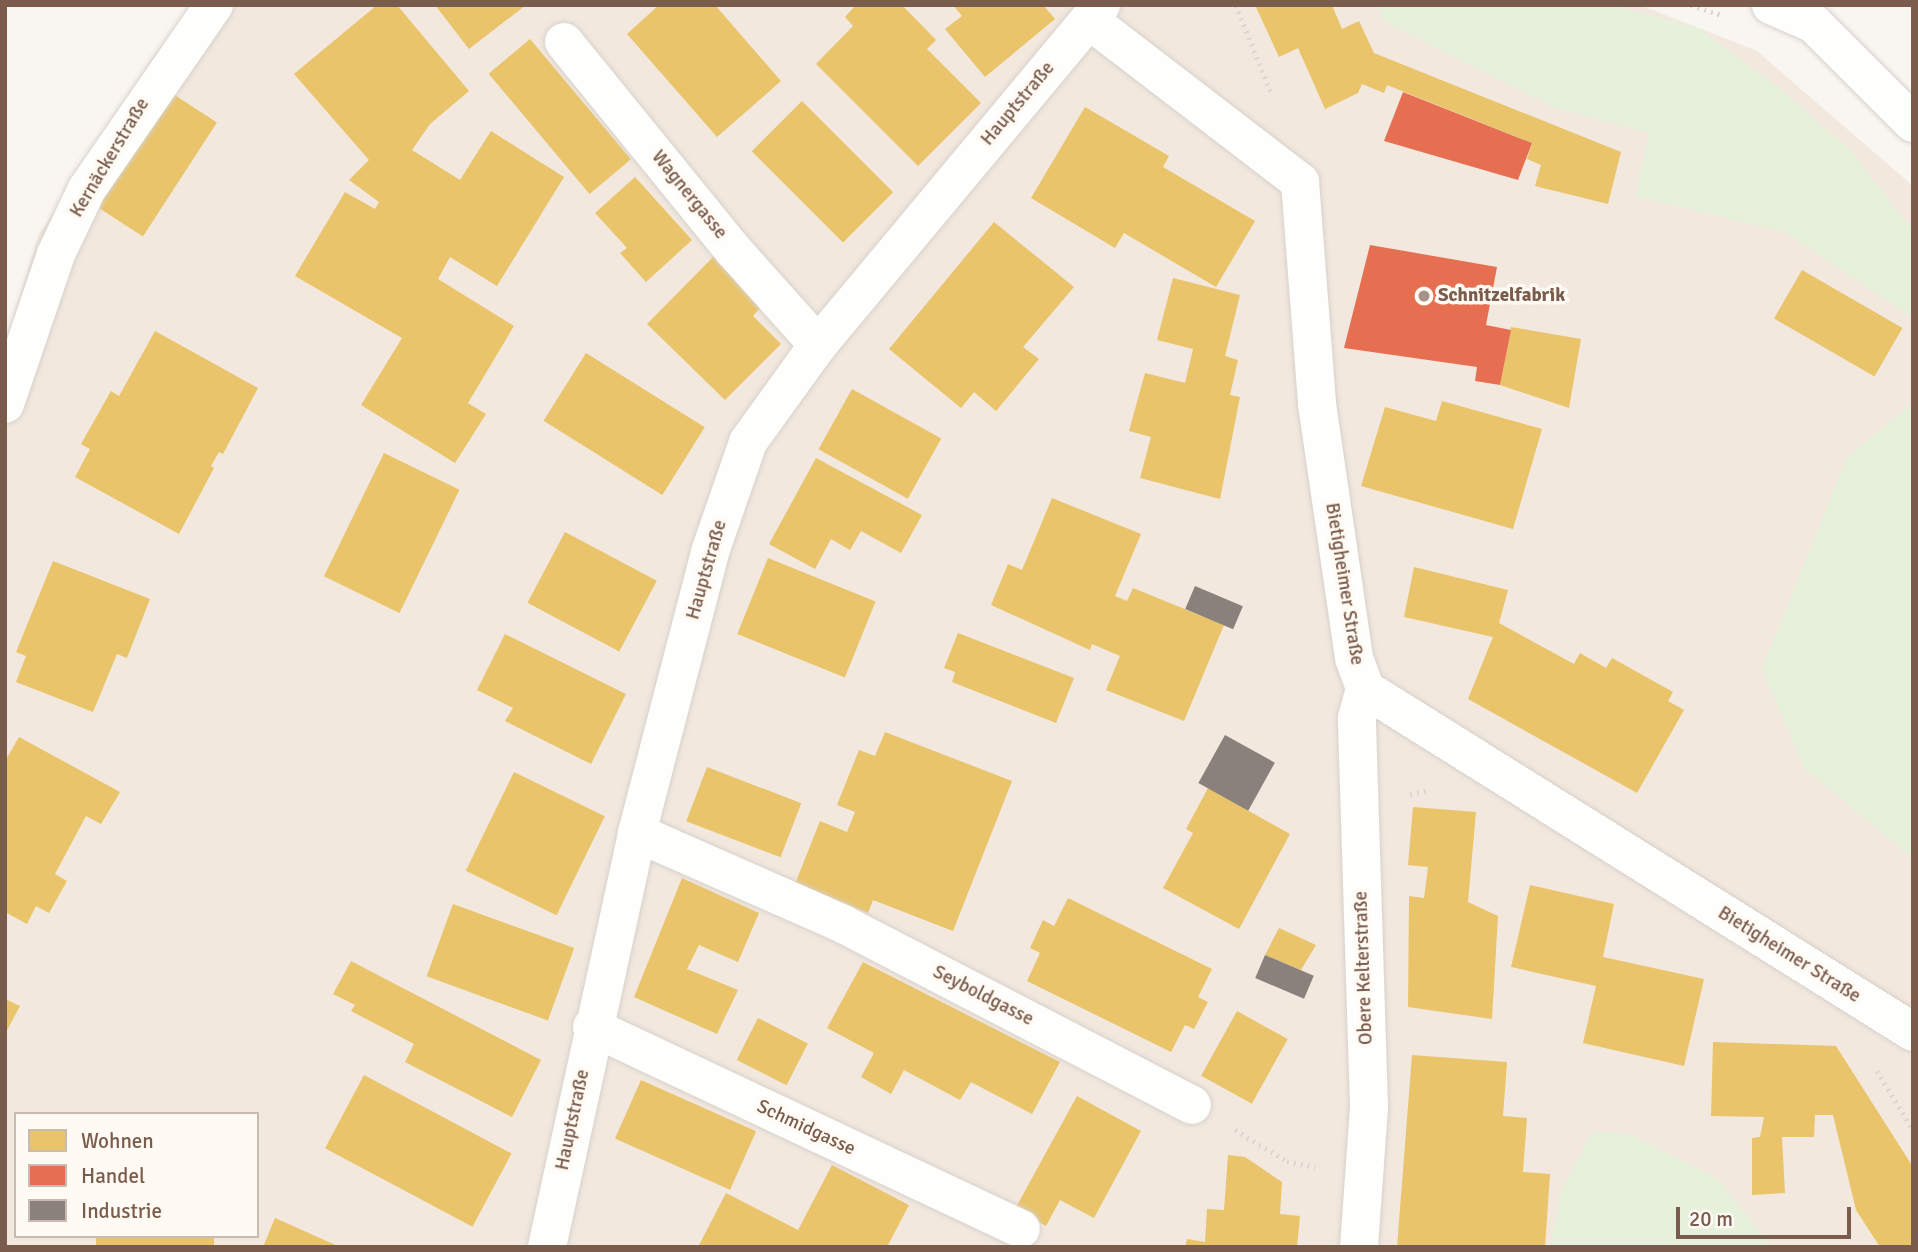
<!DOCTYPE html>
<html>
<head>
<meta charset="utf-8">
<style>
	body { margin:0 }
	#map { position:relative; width:1918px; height:1252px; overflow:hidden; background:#f9f5f0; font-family:Signika,sans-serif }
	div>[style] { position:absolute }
	.residential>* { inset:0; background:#f2e8de }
	.green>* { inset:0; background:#e7f0db }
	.homes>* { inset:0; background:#e9c46a; transform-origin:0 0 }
	.shops>* { inset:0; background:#e76f51 }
	.industry>* { inset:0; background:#8a817c; transform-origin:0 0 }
	.path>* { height:4.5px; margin-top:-2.25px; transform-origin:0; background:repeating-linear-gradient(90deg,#dcd5d0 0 2px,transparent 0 7px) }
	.roads { filter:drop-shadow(0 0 2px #d7d1cb) drop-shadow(0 0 2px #d7d1cb) }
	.minor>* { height:38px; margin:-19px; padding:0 19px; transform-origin:19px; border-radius:19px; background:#fefefd }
	.dots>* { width:19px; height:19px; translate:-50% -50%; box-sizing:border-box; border:4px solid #fffaf3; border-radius:50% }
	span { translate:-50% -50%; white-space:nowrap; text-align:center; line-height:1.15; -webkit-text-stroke:7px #fffaf3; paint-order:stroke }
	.street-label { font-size:19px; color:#7a5c4d }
	.poi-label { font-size:19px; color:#7a5c4d; font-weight:700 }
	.left { translate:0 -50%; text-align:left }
	.frame { position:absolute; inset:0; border:7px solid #7a5c4d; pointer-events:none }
	.legend { position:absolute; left:14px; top:1112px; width:245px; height:126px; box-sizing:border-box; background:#fffaf3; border:2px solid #cabbb1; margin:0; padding:9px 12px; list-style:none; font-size:21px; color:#7a5c4d }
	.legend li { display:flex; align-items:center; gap:14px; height:35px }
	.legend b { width:35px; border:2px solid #cabbb1 }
	.scale { position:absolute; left:1676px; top:1207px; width:175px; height:32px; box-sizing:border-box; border:4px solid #7a5c4d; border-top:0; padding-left:9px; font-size:21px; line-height:24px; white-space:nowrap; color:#7a5c4d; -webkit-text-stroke:5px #fffaf3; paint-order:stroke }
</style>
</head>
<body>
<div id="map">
	<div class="residential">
		<i style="clip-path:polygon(evenodd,197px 5px,1640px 5px,1757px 51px,1913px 186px,1913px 1247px,5px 1247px,5px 346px,38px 236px,154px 56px,197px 5px,16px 1114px,257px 1114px,257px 1236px,16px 1236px,16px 1114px)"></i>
	</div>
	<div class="green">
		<i style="clip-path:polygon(1377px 5px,1610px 5px,1699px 28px,1782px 90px,1851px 151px,1913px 230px,1913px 318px,1784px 232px,1635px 196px,1649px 133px,1553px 107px,1383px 21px)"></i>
		<i style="clip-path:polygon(1913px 402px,1913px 859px,1804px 768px,1762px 669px,1847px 457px)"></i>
		<i style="clip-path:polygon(1593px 1131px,1629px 1134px,1718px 1179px,1772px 1247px,1550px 1247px,1562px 1189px)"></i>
	</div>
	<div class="homes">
		<i style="clip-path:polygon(377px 5px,397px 5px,469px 91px,430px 124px,412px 150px,460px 180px,491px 131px,564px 177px,497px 286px,450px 257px,438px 279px,514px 326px,468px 403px,486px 414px,455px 463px,361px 405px,402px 338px,295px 276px,345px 192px,375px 209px,379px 202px,349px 180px,369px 160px,294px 74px)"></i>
		<i style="clip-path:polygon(435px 5px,526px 5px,469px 49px)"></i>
		<i style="clip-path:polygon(659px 5px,715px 5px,781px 81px,717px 137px,627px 34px)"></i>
		<i style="clip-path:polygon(856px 5px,902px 5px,936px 40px,927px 49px,981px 103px,918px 166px,816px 64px,853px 26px,845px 17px)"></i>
		<i style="clip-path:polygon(953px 5px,1043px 5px,1055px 19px,985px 77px,945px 29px,962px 16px)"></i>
		<i style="clip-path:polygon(1255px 5px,1332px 5px,1342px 29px,1359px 21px,1374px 53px,1621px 152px,1608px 204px,1535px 186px,1541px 165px,1527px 159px,1532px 143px,1387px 85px,1384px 93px,1362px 84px,1358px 93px,1325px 109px,1298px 48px,1279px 57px)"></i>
		<i style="left:530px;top:39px;width:157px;height:54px;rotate:50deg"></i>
		<i style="left:170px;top:92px;width:56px;height:136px;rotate:33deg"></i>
		<i style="left:802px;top:101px;width:129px;height:71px;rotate:45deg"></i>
		<i style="clip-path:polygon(1085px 107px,1169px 156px,1163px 167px,1255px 221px,1216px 287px,1124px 233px,1115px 248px,1031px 198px)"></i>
		<i style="clip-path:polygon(635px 177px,692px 240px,646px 282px,620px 253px,627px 248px,595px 213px)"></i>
		<i style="clip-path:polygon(994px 222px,1074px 287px,1023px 347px,1039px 359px,996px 411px,974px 392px,961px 408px,889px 349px)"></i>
		<i style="clip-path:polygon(715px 255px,765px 303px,753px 316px,781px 344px,725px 400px,647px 324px)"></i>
		<i style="left:1802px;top:270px;width:116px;height:56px;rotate:30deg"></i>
		<i style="clip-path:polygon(1173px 278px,1240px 295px,1225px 356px,1238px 360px,1230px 395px,1240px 397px,1220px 499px,1140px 478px,1151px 437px,1129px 431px,1145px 373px,1185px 383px,1193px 349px,1157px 340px)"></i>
		<i style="clip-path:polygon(1511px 327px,1581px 339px,1569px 408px,1500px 385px)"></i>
		<i style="clip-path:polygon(155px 331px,258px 388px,223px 454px,219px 452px,211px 466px,214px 468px,179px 534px,75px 477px,90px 449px,81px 444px,111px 391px,119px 396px)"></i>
		<i style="left:586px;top:353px;width:140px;height:80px;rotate:32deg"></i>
		<i style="left:852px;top:389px;width:102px;height:69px;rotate:29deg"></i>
		<i style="clip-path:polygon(1442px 401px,1542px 429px,1513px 529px,1361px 486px,1385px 407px,1436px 421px)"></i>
		<i style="left:384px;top:453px;width:84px;height:137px;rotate:26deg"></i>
		<i style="clip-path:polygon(816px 458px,922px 515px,901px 553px,861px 531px,850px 550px,831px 539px,815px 569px,769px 544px)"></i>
		<i style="clip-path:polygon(1052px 498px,1141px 534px,1115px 596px,1127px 601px,1133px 588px,1224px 625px,1184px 721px,1106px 690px,1120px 656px,1092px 644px,1090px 650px,991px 605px,1008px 564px,1022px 570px)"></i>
		<i style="left:565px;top:532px;width:104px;height:80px;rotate:28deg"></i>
		<i style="left:768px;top:558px;width:116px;height:82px;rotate:22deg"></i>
		<i style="clip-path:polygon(53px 561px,150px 599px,127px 658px,117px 654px,93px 712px,16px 682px,26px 656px,16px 652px)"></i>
		<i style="clip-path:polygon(1414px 567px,1508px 590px,1499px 623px,1574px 664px,1580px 653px,1606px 668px,1612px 658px,1673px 692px,1668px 701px,1684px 710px,1637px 793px,1468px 699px,1493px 637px,1404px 617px)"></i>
		<i style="clip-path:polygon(958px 633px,1074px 678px,1056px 723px,952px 682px,955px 672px,944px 668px)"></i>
		<i style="clip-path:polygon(505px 634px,626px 694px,591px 764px,505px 721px,513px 708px,477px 690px)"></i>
		<i style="clip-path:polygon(885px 732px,1012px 781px,953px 931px,873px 900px,868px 913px,795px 884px,820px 821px,847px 832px,855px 812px,837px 805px,859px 750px,875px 756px)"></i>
		<i style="clip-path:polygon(19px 737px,120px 792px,101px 824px,86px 816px,55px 874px,67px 881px,49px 913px,36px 906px,27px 924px,5px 912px,5px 761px)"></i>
		<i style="left:707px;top:767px;width:101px;height:58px;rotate:21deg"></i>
		<i style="left:514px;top:772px;width:101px;height:110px;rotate:26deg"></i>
		<i style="clip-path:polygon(1208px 788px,1290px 834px,1239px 929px,1163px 888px,1193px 833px,1186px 829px)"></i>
		<i style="clip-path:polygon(1413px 807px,1476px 812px,1468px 902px,1498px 916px,1492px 1019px,1408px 1007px,1409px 896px,1424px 898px,1428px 867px,1408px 865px)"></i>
		<i style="clip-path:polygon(682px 878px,759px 913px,738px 962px,699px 945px,687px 969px,738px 990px,717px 1034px,634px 997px)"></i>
		<i style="clip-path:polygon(1530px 885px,1614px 904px,1603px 957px,1704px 979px,1684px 1066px,1583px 1043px,1596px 986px,1511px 967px)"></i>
		<i style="clip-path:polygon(1068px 898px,1212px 969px,1198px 997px,1208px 1002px,1194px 1029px,1185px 1025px,1171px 1052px,1027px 981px,1040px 953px,1030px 948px,1043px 920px,1054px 926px)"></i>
		<i style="left:453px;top:904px;width:129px;height:77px;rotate:20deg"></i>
		<i style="clip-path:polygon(1279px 928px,1316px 945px,1301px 970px,1265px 955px)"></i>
		<i style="clip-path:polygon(351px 961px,541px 1060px,512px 1117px,405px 1062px,414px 1044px,351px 1011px,355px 1005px,333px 994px)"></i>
		<i style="clip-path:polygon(863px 962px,1060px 1062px,1032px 1114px,971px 1082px,960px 1100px,904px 1070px,891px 1094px,861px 1077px,874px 1053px,827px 1028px)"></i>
		<i style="clip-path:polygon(5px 999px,20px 1006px,5px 1034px)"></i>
		<i style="left:1237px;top:1011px;width:58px;height:74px;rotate:29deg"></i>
		<i style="left:758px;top:1018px;width:56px;height:47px;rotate:27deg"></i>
		<i style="clip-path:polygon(1713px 1042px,1836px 1046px,1913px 1167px,1913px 1247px,1880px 1247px,1856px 1210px,1833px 1115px,1815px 1115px,1814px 1137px,1782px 1137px,1785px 1193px,1752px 1195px,1752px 1138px,1760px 1137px,1764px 1117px,1711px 1116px)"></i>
		<i style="clip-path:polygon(1412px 1055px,1507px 1062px,1503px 1116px,1527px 1118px,1523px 1172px,1550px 1174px,1545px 1247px,1397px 1247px)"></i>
		<i style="left:364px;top:1075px;width:167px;height:83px;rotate:28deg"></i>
		<i style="left:641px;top:1080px;width:126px;height:64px;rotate:24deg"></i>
		<i style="clip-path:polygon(1077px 1096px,1141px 1131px,1094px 1218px,1060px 1200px,1046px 1226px,1015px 1209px)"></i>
		<i style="clip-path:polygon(1228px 1155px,1245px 1157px,1282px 1182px,1280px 1214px,1300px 1216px,1297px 1247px,1185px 1247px,1187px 1239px,1205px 1242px,1207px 1209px,1224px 1210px)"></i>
		<i style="clip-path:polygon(832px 1165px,909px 1205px,887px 1247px,698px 1247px,726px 1193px,798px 1230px)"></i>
		<i style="clip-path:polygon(275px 1218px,340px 1247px,263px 1247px)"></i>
		<i style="left:96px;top:1236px;width:118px;height:11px"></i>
	</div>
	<div class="shops">
		<i style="clip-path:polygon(1403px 92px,1532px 143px,1518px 180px,1384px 141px)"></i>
		<i style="clip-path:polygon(1370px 245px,1497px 267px,1486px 325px,1511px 330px,1500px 385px,1475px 381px,1477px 367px,1344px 348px)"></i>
	</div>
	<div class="industry">
		<i style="left:1195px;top:586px;width:52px;height:25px;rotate:23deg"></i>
		<i style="left:1225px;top:735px;width:57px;height:55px;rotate:29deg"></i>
		<i style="left:1265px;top:955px;width:53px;height:25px;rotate:23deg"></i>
	</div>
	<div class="path">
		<i style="left:1236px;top:5px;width:97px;rotate:68.2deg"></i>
		<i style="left:1691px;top:5px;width:35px;rotate:18deg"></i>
		<i style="left:1410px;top:794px;width:19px;rotate:-12deg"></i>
		<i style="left:1877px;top:1071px;width:69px;rotate:58.6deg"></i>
		<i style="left:1235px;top:1130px;width:61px;rotate:30.8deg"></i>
		<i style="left:1287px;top:1161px;width:29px;rotate:12deg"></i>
	</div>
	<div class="roads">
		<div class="minor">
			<i style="left:1771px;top:5px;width:47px;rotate:23.8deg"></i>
			<i style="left:1814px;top:24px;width:140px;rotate:45deg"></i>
			<i style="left:1089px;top:20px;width:266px;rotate:37.5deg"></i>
			<i style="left:1300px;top:182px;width:223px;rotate:85.6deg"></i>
			<i style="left:1317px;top:404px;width:257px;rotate:81.7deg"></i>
			<i style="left:1354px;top:658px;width:33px;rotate:70deg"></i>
			<i style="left:1365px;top:689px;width:646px;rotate:32.04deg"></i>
			<i style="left:564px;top:42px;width:269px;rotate:50.9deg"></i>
			<i style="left:734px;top:251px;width:126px;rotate:48.2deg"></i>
			<i style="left:5px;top:404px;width:158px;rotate:-71.2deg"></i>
			<i style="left:56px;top:254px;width:72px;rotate:-64.5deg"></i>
			<i style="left:87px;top:189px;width:224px;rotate:-55.4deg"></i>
			<i style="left:637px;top:833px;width:225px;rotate:23.8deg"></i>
			<i style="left:843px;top:924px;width:393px;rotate:27.4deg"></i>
			<i style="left:592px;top:1027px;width:474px;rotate:25.2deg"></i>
			<i style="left:547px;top:1247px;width:424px;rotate:-77.7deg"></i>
			<i style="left:637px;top:833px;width:290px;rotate:-75.4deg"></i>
			<i style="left:710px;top:552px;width:116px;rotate:-70.9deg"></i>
			<i style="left:748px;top:442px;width:120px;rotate:-54.2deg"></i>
			<i style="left:818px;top:345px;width:442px;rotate:-50.2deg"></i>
			<i style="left:1359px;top:1247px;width:141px;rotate:-85.9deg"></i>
			<i style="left:1369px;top:1106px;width:388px;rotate:-91.8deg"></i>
			<i style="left:1357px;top:718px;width:30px;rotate:-75deg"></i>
		</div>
	</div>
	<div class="dots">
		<i style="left:1424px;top:296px;background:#a69286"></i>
	</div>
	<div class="street-label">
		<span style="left:1018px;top:104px;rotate:-50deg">Hauptstraße</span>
		<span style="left:110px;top:158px;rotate:-59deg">Kernäckerstraße</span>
		<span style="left:689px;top:195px;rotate:51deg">Wagnergasse</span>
		<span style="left:707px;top:570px;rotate:-74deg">Hauptstraße</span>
		<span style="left:1344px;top:584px;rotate:81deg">Bietigheimer Straße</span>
		<span style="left:1789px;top:955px;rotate:32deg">Bietigheimer Straße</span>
		<span style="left:1364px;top:968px;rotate:-92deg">Obere Kelterstraße</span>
		<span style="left:983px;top:996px;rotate:27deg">Seyboldgasse</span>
		<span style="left:573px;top:1120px;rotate:-78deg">Hauptstraße</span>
		<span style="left:806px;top:1128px;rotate:25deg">Schmidgasse</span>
	</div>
	<div class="poi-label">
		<span class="left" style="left:1438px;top:296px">Schnitzelfabrik</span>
	</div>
	<div class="frame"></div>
	<ul class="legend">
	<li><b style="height:19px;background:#e9c46a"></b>Wohnen</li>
	<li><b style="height:19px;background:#e76f51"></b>Handel</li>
	<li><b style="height:19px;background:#8a817c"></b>Industrie</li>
	</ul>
	<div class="scale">20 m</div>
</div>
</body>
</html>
